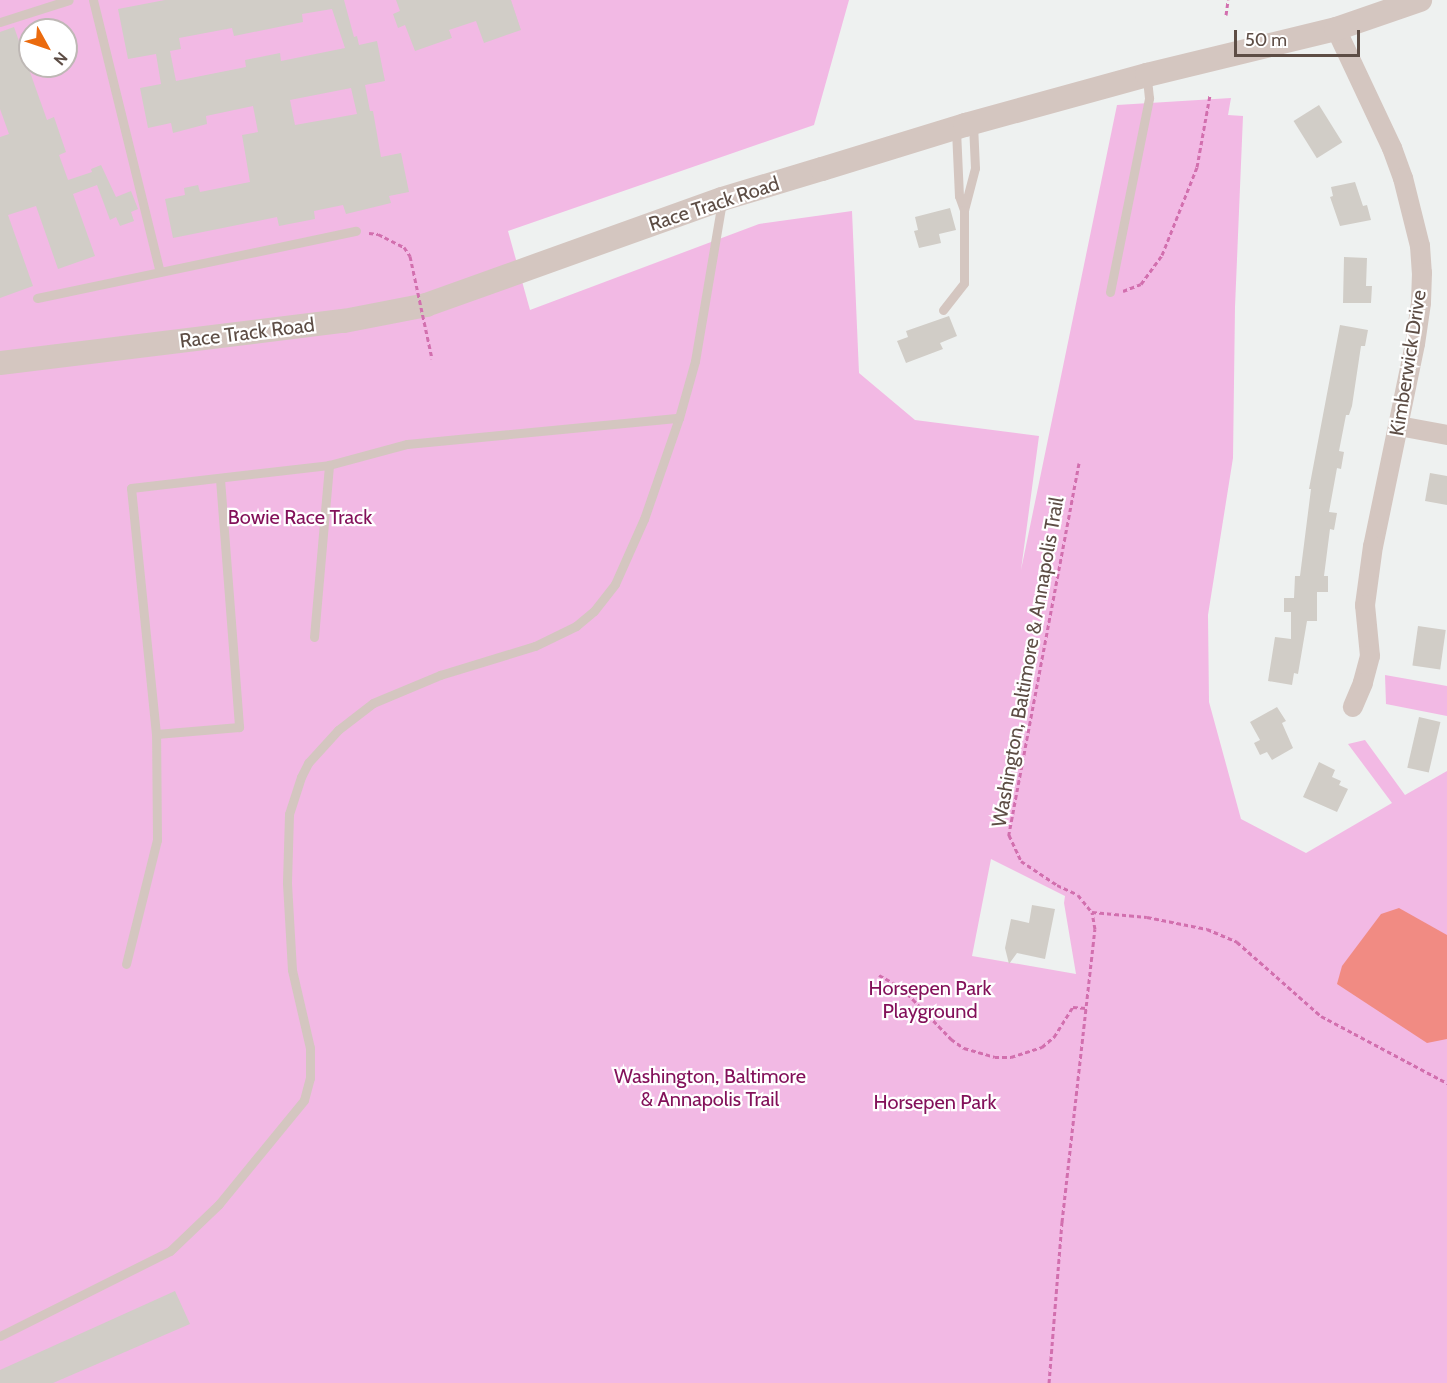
<!DOCTYPE html>
<html>
<head>
<meta charset="utf-8">
<style>
	body { margin:0 }
	#map { position:relative; width:1447px; height:1383px; overflow:hidden; background:#eef1f0; font-family:Cabin,sans-serif }
	div>[style] { position:absolute }
	.green>* { inset:0; background:#f2b9e4 }
	.water>* { inset:0; background:#f18b83 }
	.building>* { inset:0; background:#d1cdc7; transform-origin:0 0 }
	.path>* { height:3px; margin-top:-1.5px; transform-origin:0; background:repeating-linear-gradient(90deg,#d26fae 0 4.5px,transparent 0 7.5px) }
	.service>* { height:9px; margin:-4.5px; padding:0 4.5px; transform-origin:4.5px; border-radius:4.5px; background:#d4c6c0 }
	.minor>* { height:20px; margin:-10px; padding:0 10px; transform-origin:10px; border-radius:10px; background:#d4c6c0 }
	.tertiary>* { height:24px; margin:-12px; padding:0 12px; transform-origin:12px; border-radius:12px; background:#d4c6c0 }
	.path-bridge>* { height:3px; margin-top:-1.5px; transform-origin:0; background:repeating-linear-gradient(90deg,#d26fae 0 4.5px,transparent 0 7.5px) }
	span { translate:-50% -50%; white-space:nowrap; text-align:center; line-height:1.15; -webkit-text-stroke:4.5px #fff; paint-order:stroke }
	.street-label { font-size:20px; color:#5d4d45 }
	.park-label { font-size:20px; color:#83115a }
	.north { position:absolute; left:18px; top:18px; width:60px; height:60px; box-sizing:border-box; background:#fff; border:2px solid #beb8b5; border-radius:50%; rotate:130deg; font-size:16px; font-weight:700; line-height:24px; text-align:center; color:#5d4d45 }
	.north::after { content:''; display:block; margin:auto; width:21px; height:27px; background:#eb6b0e; clip-path:polygon(50% 0,100% 100%,50% 72%,0 100%) }
	.scale { position:absolute; left:1234px; top:30px; width:126px; height:27px; box-sizing:border-box; border:3px solid #5d4d45; border-top:0; padding-left:8px; font-size:18px; line-height:21px; white-space:nowrap; color:#5d4d45; -webkit-text-stroke:4px #fff; paint-order:stroke }
</style>
</head>
<body>
<div id="map">
	<div class="green">
		<i style="clip-path:polygon(evenodd,0 0,849px 0,814px 125px,508px 231px,530px 310px,759px 224px,852px 211px,859px 373px,915px 420px,1039px 436px,1021px 570px,1117px 105px,1231px 98px,1228px 115px,1243px 116px,1235px 307px,1233px 458px,1208px 615px,1209px 702px,1241px 819px,1306px 853px,1392px 803px,1348px 744px,1365px 740px,1405px 795px,1447px 771px,1447px 1383px,0 1383px,0 0,30px 30px,66px 30px,66px 66px,30px 66px,30px 30px,0 0,991px 859px,1065px 896px,1064px 903px,1076px 974px,972px 956px,991px 859px)"></i>
		<i style="clip-path:polygon(1385px 675px,1447px 686px,1447px 716px,1386px 704px)"></i>
	</div>
	<div class="water">
		<i style="clip-path:polygon(1399px 908px,1447px 935px,1447px 1039px,1427px 1043px,1337px 984px,1342px 966px,1381px 914px)"></i>
	</div>
	<div class="building">
		<i style="clip-path:polygon(evenodd,165px 0,344px 0,354px 37px,357px 36px,359px 45px,377px 41px,385px 81px,365px 85px,370px 111px,373px 111px,381px 157px,401px 153px,409px 192px,389px 196px,391px 203px,346px 214px,343px 205px,314px 211px,315px 219px,279px 226px,277px 217px,173px 238px,165px 199px,185px 195px,184px 188px,198px 185px,200px 192px,250px 182px,242px 135px,258px 132px,253px 106px,206px 116px,207px 124px,173px 133px,171px 123px,148px 128px,140px 88px,161px 84px,156px 54px,128px 59px,118px 9px,165px 0,332px 9px,345px 48px,281px 61px,280px 53px,245px 60px,246px 67px,176px 81px,170px 51px,181px 49px,179px 38px,232px 28px,234px 36px,303px 22px,302px 14px,332px 9px,165px 0,351px 88px,357px 114px,295px 125px,290px 100px,351px 88px)"></i>
		<i style="clip-path:polygon(396px 0,511px 0,521px 30px,484px 43px,476px 21px,449px 30px,452px 38px,415px 51px,405px 25px,398px 28px,393px 14px,400px 11px)"></i>
		<i style="clip-path:polygon(14px 27px,47px 120px,54px 117px,66px 152px,59px 155px,68px 180px,92px 172px,91px 169px,101px 165px,116px 197px,131px 191px,138px 209px,131px 212px,134px 221px,120px 226px,116px 217px,110px 220px,97px 185px,73px 194px,95px 256px,58px 269px,36px 206px,8px 215px,33px 286px,0 298px,0 137px,9px 134px,0 109px,0 32px)"></i>
		<i style="left:1319px;top:105px;width:44px;height:30px;rotate:58deg"></i>
		<i style="clip-path:polygon(1355px 182px,1363px 206px,1367px 205px,1371px 220px,1340px 226px,1330px 197px,1333px 196px,1331px 187px)"></i>
		<i style="clip-path:polygon(950px 208px,956px 230px,939px 234px,941px 243px,919px 248px,914px 231px,918px 230px,915px 217px)"></i>
		<i style="clip-path:polygon(1344px 257px,1367px 258px,1366px 286px,1372px 286px,1371px 303px,1343px 303px)"></i>
		<i style="clip-path:polygon(949px 316px,957px 336px,940px 343px,943px 349px,906px 363px,897px 341px,908px 337px,906px 331px)"></i>
		<i style="clip-path:polygon(1340px 325px,1368px 330px,1365px 346px,1361px 346px,1352px 406px,1349px 415px,1346px 415px,1339px 451px,1344px 452px,1341px 469px,1337px 468px,1329px 512px,1337px 513px,1334px 530px,1330px 529px,1324px 576px,1328px 576px,1328px 592px,1317px 592px,1317px 621px,1307px 621px,1298px 674px,1294px 673px,1292px 685px,1268px 681px,1275px 637px,1291px 639px,1291px 612px,1284px 612px,1284px 598px,1294px 598px,1295px 576px,1300px 576px,1311px 489px,1309px 489px)"></i>
		<i style="clip-path:polygon(1430px 473px,1447px 476px,1447px 505px,1425px 501px)"></i>
		<i style="left:1418px;top:626px;width:28px;height:40px;rotate:8deg"></i>
		<i style="clip-path:polygon(1277px 707px,1286px 721px,1282px 723px,1293px 748px,1272px 760px,1267px 752px,1260px 755px,1254px 743px,1260px 740px,1250px 722px)"></i>
		<i style="left:1419px;top:717px;width:22px;height:52px;rotate:13deg"></i>
		<i style="clip-path:polygon(1319px 762px,1335px 770px,1332px 777px,1341px 781px,1339px 785px,1348px 789px,1337px 812px,1303px 797px)"></i>
		<i style="clip-path:polygon(1032px 905px,1055px 909px,1045px 959px,1017px 953px,1009px 964px,1005px 948px,1011px 919px,1029px 923px)"></i>
		<i style="clip-path:polygon(175px 1291px,190px 1324px,53px 1383px,0 1383px,0 1370px)"></i>
	</div>
	<div class="path">
		<i style="left:1226px;top:15px;width:15px;rotate:-82deg"></i>
		<i style="left:369px;top:233px;width:9px;rotate:6deg"></i>
		<i style="left:378px;top:234px;width:29px;rotate:27deg"></i>
		<i style="left:404px;top:247px;width:11px;rotate:56deg"></i>
		<i style="left:1123px;top:291px;width:19px;rotate:-21deg"></i>
		<i style="left:1141px;top:284px;width:36px;rotate:-54deg"></i>
		<i style="left:1162px;top:255px;width:95px;rotate:-68.3deg"></i>
		<i style="left:1197px;top:167px;width:73px;rotate:-79.8deg"></i>
		<i style="left:1079px;top:463px;width:379px;rotate:100.7deg"></i>
		<i style="left:1009px;top:835px;width:29px;rotate:65deg"></i>
		<i style="left:1021px;top:861px;width:43px;rotate:33.7deg"></i>
		<i style="left:1057px;top:885px;width:23px;rotate:25deg"></i>
		<i style="left:1078px;top:895px;width:22px;rotate:51deg"></i>
		<i style="left:1092px;top:912px;width:55px;rotate:5.2deg"></i>
		<i style="left:1147px;top:917px;width:61px;rotate:11.3deg"></i>
		<i style="left:1207px;top:929px;width:33px;rotate:23deg"></i>
		<i style="left:1237px;top:942px;width:112px;rotate:41.4deg"></i>
		<i style="left:1321px;top:1016px;width:143px;rotate:28deg"></i>
		<i style="left:879px;top:975px;width:26px;rotate:29deg"></i>
		<i style="left:902px;top:988px;width:71px;rotate:46.1deg"></i>
		<i style="left:951px;top:1039px;width:16px;rotate:35deg"></i>
		<i style="left:964px;top:1048px;width:32px;rotate:16deg"></i>
		<i style="left:995px;top:1057px;width:16px"></i>
		<i style="left:1011px;top:1057px;width:33px;rotate:-18deg"></i>
		<i style="left:1042px;top:1047px;width:16px;rotate:-40deg"></i>
		<i style="left:1054px;top:1037px;width:36px;rotate:-58deg"></i>
		<i style="left:1073px;top:1007px;width:13px;rotate:4deg"></i>
		<i style="left:1049px;top:1383px;width:162px;rotate:-85.4deg"></i>
		<i style="left:1062px;top:1222px;width:295px;rotate:-83.6deg"></i>
		<i style="left:1095px;top:929px;width:17px;rotate:-100deg"></i>
	</div>
	<div class="service">
		<i style="left:93px;top:0;width:280px;rotate:76.2deg"></i>
		<i style="left:0;top:22px;width:72px;rotate:-17.7deg"></i>
		<i style="left:956px;top:130px;width:66px;rotate:87.4deg"></i>
		<i style="left:959px;top:196px;width:15px;rotate:70deg"></i>
		<i style="left:964px;top:210px;width:43px;rotate:-75.3deg"></i>
		<i style="left:975px;top:168px;width:44px;rotate:-92.6deg"></i>
		<i style="left:1110px;top:292px;width:198px;rotate:-78.6deg"></i>
		<i style="left:1149px;top:98px;width:20px;rotate:-96deg"></i>
		<i style="left:37px;top:298px;width:326px;rotate:-11.9deg"></i>
		<i style="left:943px;top:310px;width:34px;rotate:-52deg"></i>
		<i style="left:964px;top:283px;width:73px;rotate:-90deg"></i>
		<i style="left:220px;top:479px;width:249px;rotate:85.6deg"></i>
		<i style="left:239px;top:727px;width:83px;rotate:175.2deg"></i>
		<i style="left:156px;top:734px;width:247px;rotate:-95.8deg"></i>
		<i style="left:131px;top:488px;width:199px;rotate:-6.6deg"></i>
		<i style="left:329px;top:465px;width:81px;rotate:-15.1deg"></i>
		<i style="left:407px;top:444px;width:273px;rotate:-5.5deg"></i>
		<i style="left:314px;top:637px;width:173px;rotate:-85deg"></i>
		<i style="left:126px;top:964px;width:128px;rotate:-76deg"></i>
		<i style="left:157px;top:840px;width:106px;rotate:-90.5deg"></i>
		<i style="left:0;top:1336px;width:190px;rotate:-26.6deg"></i>
		<i style="left:170px;top:1251px;width:68px;rotate:-43.8deg"></i>
		<i style="left:219px;top:1204px;width:134px;rotate:-50.7deg"></i>
		<i style="left:304px;top:1100px;width:23px;rotate:-75deg"></i>
		<i style="left:310px;top:1078px;width:30px;rotate:-90deg"></i>
		<i style="left:310px;top:1048px;width:80px;rotate:-103deg"></i>
		<i style="left:292px;top:970px;width:88px;rotate:-93.3deg"></i>
		<i style="left:287px;top:882px;width:68px;rotate:-88.3deg"></i>
		<i style="left:289px;top:814px;width:39px;rotate:-72deg"></i>
		<i style="left:301px;top:777px;width:16px;rotate:-63deg"></i>
		<i style="left:308px;top:763px;width:45px;rotate:-47.7deg"></i>
		<i style="left:338px;top:730px;width:44px;rotate:-37.6deg"></i>
		<i style="left:373px;top:703px;width:73px;rotate:-22.7deg"></i>
		<i style="left:440px;top:675px;width:99px;rotate:-17deg"></i>
		<i style="left:535px;top:646px;width:46px;rotate:-26deg"></i>
		<i style="left:576px;top:626px;width:23px;rotate:-40deg"></i>
		<i style="left:594px;top:611px;width:34px;rotate:-52deg"></i>
		<i style="left:615px;top:584px;width:71px;rotate:-66deg"></i>
		<i style="left:644px;top:519px;width:107px;rotate:-70.9deg"></i>
		<i style="left:679px;top:418px;width:59px;rotate:-74.3deg"></i>
		<i style="left:695px;top:361px;width:161px;rotate:-80.4deg"></i>
	</div>
	<div class="minor">
		<i style="left:1336px;top:29px;width:132px;rotate:64.8deg"></i>
		<i style="left:1392px;top:148px;width:32px;rotate:70deg"></i>
		<i style="left:1403px;top:178px;width:70px;rotate:76deg"></i>
		<i style="left:1420px;top:246px;width:27px;rotate:86deg"></i>
		<i style="left:1422px;top:273px;width:30px;rotate:92deg"></i>
		<i style="left:1421px;top:303px;width:41px;rotate:98.3deg"></i>
		<i style="left:1415px;top:344px;width:206px;rotate:101.7deg"></i>
		<i style="left:1373px;top:546px;width:60px;rotate:97.7deg"></i>
		<i style="left:1365px;top:605px;width:51px;rotate:84.4deg"></i>
		<i style="left:1370px;top:656px;width:28px;rotate:105deg"></i>
		<i style="left:1363px;top:683px;width:26px;rotate:113deg"></i>
		<i style="left:1399px;top:426px;width:49px;rotate:10.6deg"></i>
	</div>
	<div class="tertiary">
		<i style="left:0;top:363px;width:347px;rotate:-7deg"></i>
		<i style="left:344px;top:321px;width:84px;rotate:-11deg"></i>
		<i style="left:426px;top:305px;width:314px;rotate:-19.7deg"></i>
		<i style="left:722px;top:199px;width:104px;rotate:-16.7deg"></i>
		<i style="left:822px;top:169px;width:150px;rotate:-17.1deg"></i>
		<i style="left:965px;top:125px;width:189px;rotate:-15.4deg"></i>
		<i style="left:1147px;top:75px;width:195px;rotate:-13.7deg"></i>
		<i style="left:1336px;top:29px;width:89px;rotate:-19deg"></i>
	</div>
	<div class="path-bridge">
		<i style="left:410px;top:256px;width:105px;rotate:77.9deg"></i>
	</div>
	<div class="street-label">
		<span style="left:714px;top:204px;rotate:-18deg">Race Track Road</span>
		<span style="left:247px;top:333px;rotate:-7deg">Race Track Road</span>
		<span style="left:1408px;top:363px;rotate:-81deg">Kimberwick Drive</span>
		<span style="left:1028px;top:662px;rotate:-80deg">Washington, Baltimore &amp; Annapolis Trail</span>
	</div>
	<div class="park-label">
		<span style="left:300px;top:517px">Bowie Race Track</span>
		<span style="left:930px;top:1000px">Horsepen Park<br>Playground</span>
		<span style="left:710px;top:1088px">Washington, Baltimore<br>&amp; Annapolis Trail</span>
		<span style="left:935px;top:1102px">Horsepen Park</span>
	</div>
	<div class="north">N</div>
	<div class="scale">50 m</div>
</div>
</body>
</html>
